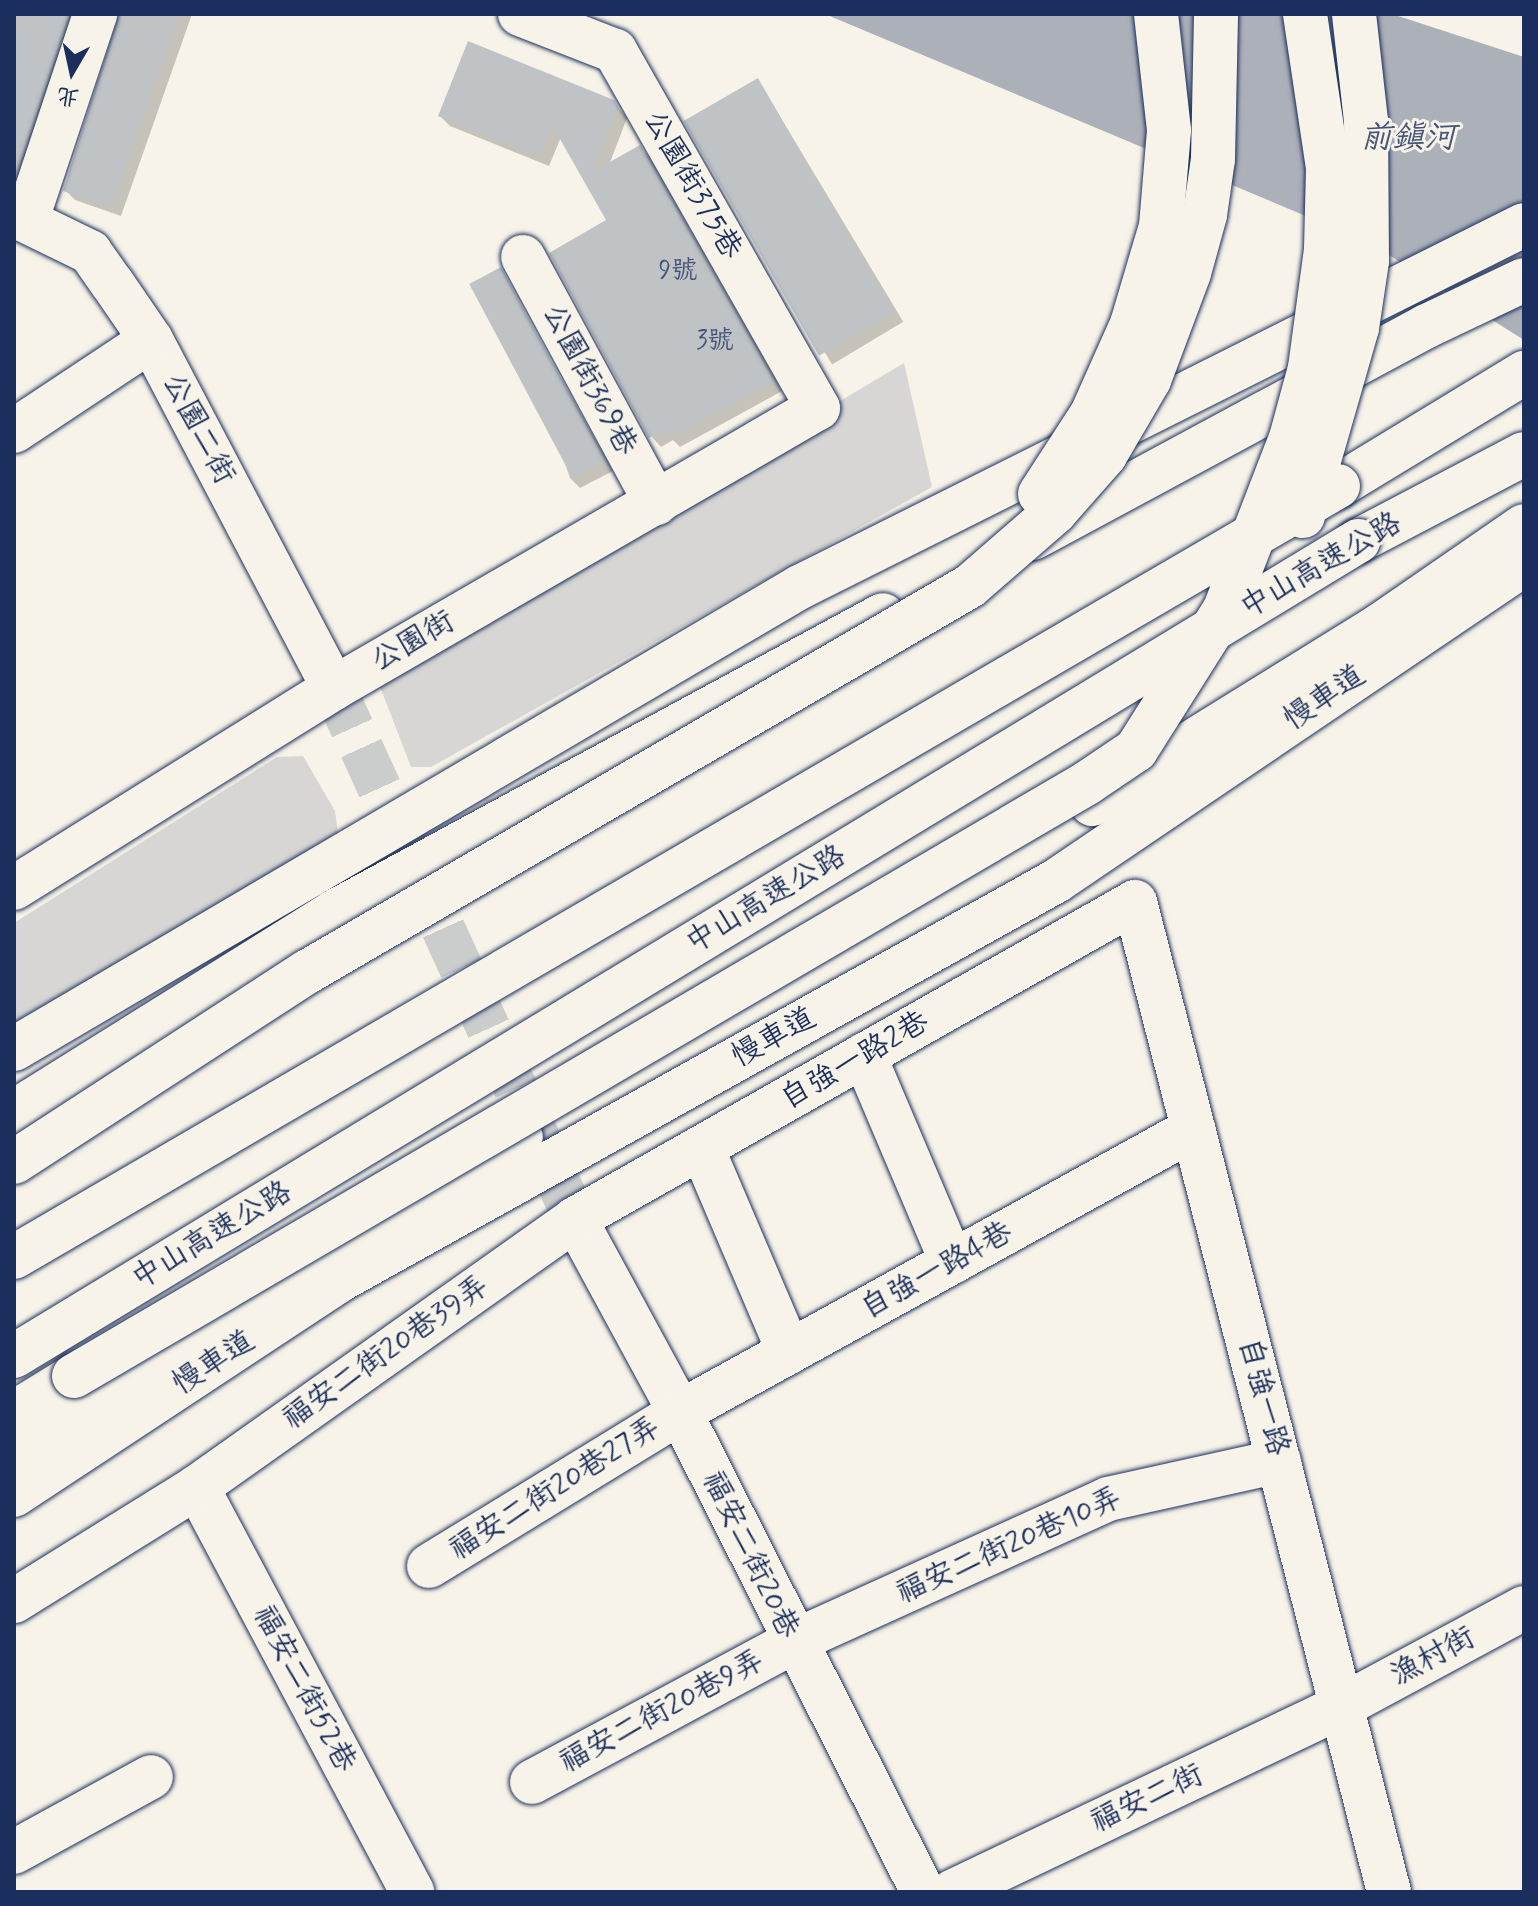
<!DOCTYPE html>
<html>
<head>
<meta charset="utf-8">
<style>
	body { margin:0 }
	#map { position:relative; width:1538px; height:1906px; overflow:hidden; background:#f7f3e8; font-family:Mynerve,"LXGW WenKai TC",sans-serif }
	div>[style] { position:absolute }
	.green>* { inset:0; background:#d7d6d4 }
	.water>* { inset:0; background:#acb0b9 }
	.shadow>* { inset:0; background:#0003; transform-origin:0 0 }
	.building>* { inset:0; background:#c0c3c5; transform-origin:0 0 }
	.minor-tunnel>* { height:44px; margin-top:-22px; transform-origin:0; background:repeating-linear-gradient(90deg,#cbcccc 0 44px,transparent 0 66px) }
	.roads { filter:drop-shadow(0 0 2px #1b2f5e) drop-shadow(0 0 2px #1b2f5e) }
	.minor>* { height:44px; margin:-22px; padding:0 22px; transform-origin:22px; border-radius:22px; background:#f7f3e8 }
	.highway>* { height:44px; margin:-22px; padding:0 22px; transform-origin:22px; border-radius:22px; background:#f7f3e8 }
	.bridges { filter:drop-shadow(0 0 2px #1b2f5e) drop-shadow(0 0 2px #1b2f5e) }
	.highway-bridge>* { height:44px; margin:-22px; padding:0 22px; transform-origin:22px; border-radius:22px; background:#f7f3e8 }
	span { translate:-50% -50%; white-space:nowrap; text-align:center; line-height:1.15; -webkit-text-stroke:6px #f7f3e8; paint-order:stroke }
	.number-label { font-size:26px; color:#445478 }
	.number-label span { -webkit-text-stroke-width:0 }
	.street-label { font-size:30px; color:#1b2f5e }
	.water-label { font-size:32px; color:#465679; font-style:italic }
	.frame { position:absolute; inset:0; border:16px solid #1b2f5e; pointer-events:none }
	.north { position:absolute; left:32px; top:32px; width:80px; height:80px; -webkit-text-stroke:6px #f7f3e8; paint-order:stroke; rotate:189deg; font-size:22px; font-weight:700; line-height:32px; text-align:center; color:#1b2f5e }
	.north::after { content:''; display:block; margin:auto; width:28px; height:36px; background:#1b2f5e; clip-path:polygon(50% 0,100% 100%,50% 72%,0 100%) }
</style>
</head>
<body>
<div id="map">
	<div class="green">
		<i style="clip-path:polygon(904px 363px,932px 487px,431px 767px,411px 767px,379px 684px,391px 668px)"></i>
		<i style="clip-path:polygon(303px 756px,335px 811px,338px 834px,14px 1027px,14px 923px,277px 757px)"></i>
	</div>
	<div class="water">
		<i style="clip-path:polygon(825px 14px,1392px 14px,1524px 57px,1524px 340px,1370px 243px)"></i>
	</div>
	<div class="shadow">
		<i style="clip-path:polygon(14px 14px,83px 14px,24px 187px,14px 183px)"></i>
		<i style="clip-path:polygon(119px 14px,192px 14px,121px 216px,75px 200px,65px 190px)"></i>
		<i style="left:758px;top:80px;width:282px;height:83px;rotate:59deg"></i>
		<i style="clip-path:polygon(613px 101px,627px 118px,609px 165px,639px 147px,649px 157px,782px 391px,680px 447px,673px 440px,661px 447px,651px 436px,609px 221px,561px 137px,549px 166px,450px 126px,440px 116px)"></i>
		<i style="clip-path:polygon(500px 270px,613px 471px,580px 488px,570px 478px)"></i>
	</div>
	<div class="building">
		<i style="clip-path:polygon(19px 14px,69px 14px,16px 174px,14px 30px)"></i>
		<i style="clip-path:polygon(119px 14px,179px 14px,111px 207px,63px 191px)"></i>
		<i style="clip-path:polygon(468px 41px,614px 100px,618px 107px,592px 172px,640px 145px,774px 381px,668px 438px,664px 430px,649px 438px,549px 253px,606px 220px,552px 125px,539px 157px,438px 116px)"></i>
		<i style="left:758px;top:78px;width:271px;height:86px;rotate:60deg"></i>
		<i style="left:501px;top:267px;width:220px;height:36px;rotate:62deg"></i>
	</div>
	<div class="minor-tunnel">
		<i style="left:334px;top:688px;width:583px;rotate:65.59deg"></i>
	</div>
	<div class="roads">
		<div class="minor">
			<i style="left:14px;top:215px;width:85px;rotate:26deg"></i>
			<i style="left:90px;top:252px;width:38px;rotate:55deg"></i>
			<i style="left:112px;top:283px;width:69px;rotate:55.6deg"></i>
			<i style="left:151px;top:340px;width:393px;rotate:62.3deg"></i>
			<i style="left:27px;top:219px;width:216px;rotate:-71.6deg"></i>
			<i style="left:523px;top:257px;width:280px;rotate:61.6deg"></i>
			<i style="left:14px;top:431px;width:164px;rotate:-33.6deg"></i>
			<i style="left:14px;top:888px;width:377px;rotate:-32deg"></i>
			<i style="left:334px;top:688px;width:559px;rotate:-30.05deg"></i>
			<i style="left:818px;top:408px;width:411px;rotate:-119.6deg"></i>
			<i style="left:615px;top:51px;width:102px;rotate:-158.7deg"></i>
			<i style="left:14px;top:1049px;width:912px;rotate:-30.45deg"></i>
			<i style="left:800px;top:587px;width:809px;rotate:-26.57deg"></i>
			<i style="left:864px;top:1055px;width:225px;rotate:67deg"></i>
			<i style="left:702px;top:1148px;width:222px;rotate:66.9deg"></i>
			<i style="left:575px;top:1219px;width:220px;rotate:61.5deg"></i>
			<i style="left:680px;top:1412px;width:538px;rotate:63.15deg"></i>
			<i style="left:197px;top:1487px;width:459px;rotate:62deg"></i>
			<i style="left:14px;top:1495px;width:388px;rotate:-33.4deg"></i>
			<i style="left:338px;top:1281px;width:822px;rotate:-29.12deg"></i>
			<i style="left:1056px;top:881px;width:565px;rotate:-34.11deg"></i>
			<i style="left:429px;top:1566px;width:294px;rotate:-31.5deg"></i>
			<i style="left:680px;top:1412px;width:586px;rotate:-28.88deg"></i>
			<i style="left:14px;top:1601px;width:216px;rotate:-31.9deg"></i>
			<i style="left:197px;top:1487px;width:463px;rotate:-35.3deg"></i>
			<i style="left:575px;top:1219px;width:643px;rotate:-29.51deg"></i>
			<i style="left:1135px;top:902px;width:1022px;rotate:75.61deg"></i>
			<i style="left:532px;top:1782px;width:296px;rotate:-28.2deg"></i>
			<i style="left:793px;top:1642px;width:346px;rotate:-24.4deg"></i>
			<i style="left:1108px;top:1499px;width:175px;rotate:-12.5deg"></i>
			<i style="left:14px;top:1852px;width:156px;rotate:-28.7deg"></i>
			<i style="left:952px;top:1892px;width:432px;rotate:-25.5deg"></i>
			<i style="left:1342px;top:1706px;width:207px;rotate:-28.3deg"></i>
		</div>
		<div class="highway">
			<i style="left:1338px;top:486px;width:218px;rotate:-31.3deg"></i>
			<i style="left:1033px;top:538px;width:447px;rotate:-28.3deg"></i>
			<i style="left:1427px;top:326px;width:107px;rotate:-25.4deg"></i>
			<i style="left:1358px;top:541px;width:187px;rotate:-27.7deg"></i>
			<i style="left:1092px;top:804px;width:338px;rotate:-31.8deg"></i>
			<i style="left:1379px;top:626px;width:176px;rotate:-34.6deg"></i>
			<i style="left:14px;top:1112px;width:377px;rotate:-32deg"></i>
			<i style="left:334px;top:912px;width:624px;rotate:-28.41deg"></i>
			<i style="left:14px;top:1413px;width:70px;rotate:-31.7deg"></i>
			<i style="left:14px;top:1460px;width:601px;rotate:-32.5deg"></i>
		</div>
	</div>
	<div class="bridges">
		<div class="highway-bridge">
			<i style="left:1040px;top:494px;width:95px;rotate:-57deg"></i>
			<i style="left:1092px;top:414px;width:98px;rotate:-66deg"></i>
			<i style="left:1132px;top:324px;width:102px;rotate:-73.5deg"></i>
			<i style="left:1161px;top:226px;width:96px;rotate:-85.2deg"></i>
			<i style="left:1169px;top:130px;width:117px;rotate:-96.4deg"></i>
			<i style="left:1303px;top:516px;width:196px;rotate:-74deg"></i>
			<i style="left:1357px;top:328px;width:68px;rotate:-81.5deg"></i>
			<i style="left:1367px;top:261px;width:140px;rotate:-90.4deg"></i>
			<i style="left:1366px;top:121px;width:108px;rotate:-96.4deg"></i>
			<i style="left:14px;top:1162px;width:349px;rotate:-33deg"></i>
			<i style="left:307px;top:972px;width:767px;rotate:-30.21deg"></i>
			<i style="left:970px;top:586px;width:113px;rotate:-41deg"></i>
			<i style="left:1055px;top:512px;width:76px;rotate:-48.7deg"></i>
			<i style="left:1105px;top:455px;width:87px;rotate:-59.6deg"></i>
			<i style="left:1149px;top:380px;width:114px;rotate:-69.5deg"></i>
			<i style="left:1189px;top:273px;width:60px;rotate:-74.6deg"></i>
			<i style="left:1205px;top:215px;width:57px;rotate:-81.9deg"></i>
			<i style="left:1213px;top:159px;width:145px;rotate:-88.8deg"></i>
			<i style="left:14px;top:1257px;width:1532px;rotate:-30.21deg"></i>
			<i style="left:14px;top:1356px;width:1572px;rotate:-31.23deg"></i>
			<i style="left:74px;top:1376px;width:1174px;rotate:-30.34deg"></i>
			<i style="left:1087px;top:783px;width:59px;rotate:-34deg"></i>
			<i style="left:1136px;top:750px;width:167px;rotate:-57.7deg"></i>
			<i style="left:1225px;top:609px;width:183px;rotate:-68.9deg"></i>
			<i style="left:1291px;top:438px;width:73px;rotate:-74.8deg"></i>
			<i style="left:1310px;top:368px;width:119px;rotate:-82.3deg"></i>
			<i style="left:1326px;top:250px;width:82px;rotate:-88.6deg"></i>
			<i style="left:1328px;top:168px;width:156px;rotate:-98.5deg"></i>
		</div>
	</div>
	<div class="number-label">
		<span style="left:678px;top:272px">9號</span>
		<span style="left:715px;top:342px">3號</span>
	</div>
	<div class="street-label">
		<span style="left:692px;top:185px;rotate:60deg">公園街375巷</span>
		<span style="left:589px;top:380px;rotate:62deg">公園街369巷</span>
		<span style="left:198px;top:429px;rotate:62deg">公園二街</span>
		<span style="left:1321px;top:566px;rotate:-30deg">中山高速公路</span>
		<span style="left:413px;top:642px;rotate:-30deg">公園街</span>
		<span style="left:1325px;top:698px;rotate:-34deg">慢車道</span>
		<span style="left:766px;top:900px;rotate:-31deg">中山高速公路</span>
		<span style="left:774px;top:1038px;rotate:-29deg">慢車道</span>
		<span style="left:855px;top:1061px;rotate:-30deg">自強一路2巷</span>
		<span style="left:212px;top:1236px;rotate:-31deg">中山高速公路</span>
		<span style="left:937px;top:1271px;rotate:-29deg">自強一路4巷</span>
		<span style="left:386px;top:1353px;rotate:-35deg">福安二街20巷39弄</span>
		<span style="left:214px;top:1363px;rotate:-33deg">慢車道</span>
		<span style="left:1263px;top:1397px;rotate:75deg">自強一路</span>
		<span style="left:555px;top:1489px;rotate:-32deg">福安二街20巷27弄</span>
		<span style="left:1009px;top:1546px;rotate:-24deg">福安二街20巷10弄</span>
		<span style="left:750px;top:1555px;rotate:64deg">福安二街20巷</span>
		<span style="left:1433px;top:1657px;rotate:-28deg">漁村街</span>
		<span style="left:304px;top:1689px;rotate:62deg">福安二街52巷</span>
		<span style="left:662px;top:1712px;rotate:-28deg">福安二街20巷9弄</span>
		<span style="left:1147px;top:1799px;rotate:-25deg">福安二街</span>
	</div>
	<div class="water-label">
		<span style="left:1408px;top:138px">前鎮河</span>
	</div>
	<div class="frame"></div>
	<div class="north">北</div>
</div>
</body>
</html>
